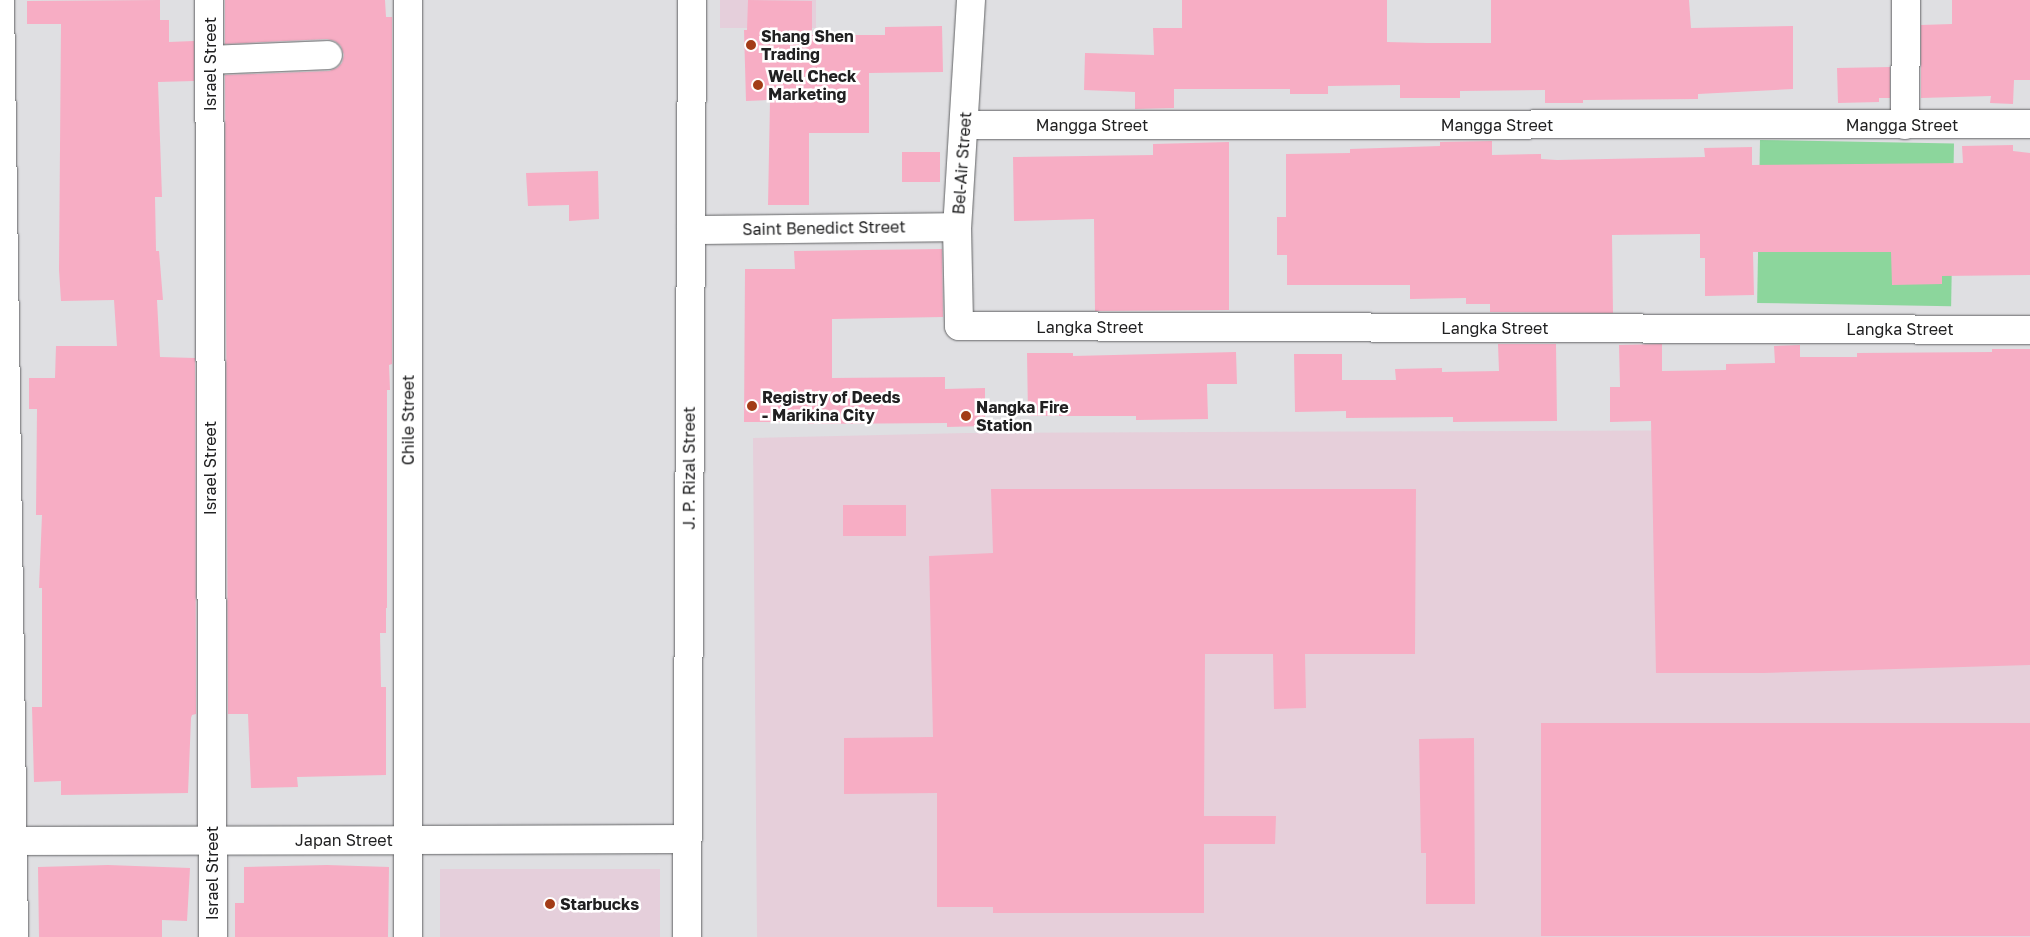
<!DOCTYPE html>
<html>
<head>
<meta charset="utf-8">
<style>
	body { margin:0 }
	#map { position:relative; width:2030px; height:937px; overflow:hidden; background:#dfdfe2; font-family:"Golos Text",sans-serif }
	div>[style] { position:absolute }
	.commercial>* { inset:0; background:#e5cfdb; transform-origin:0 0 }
	.industrial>* { inset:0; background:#e6cfda }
	.green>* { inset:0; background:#8cd69c; transform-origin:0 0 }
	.building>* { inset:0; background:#f7adc4; transform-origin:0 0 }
	.roads { filter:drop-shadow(0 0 1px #626365) drop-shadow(0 0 1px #626365) }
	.minor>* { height:28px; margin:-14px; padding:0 14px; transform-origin:14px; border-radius:14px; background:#fff }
	.tertiary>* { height:28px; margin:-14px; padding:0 14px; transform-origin:14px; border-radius:14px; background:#fff }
	.primary>* { height:28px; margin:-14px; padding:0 14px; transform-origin:14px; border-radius:14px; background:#fff }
	.dots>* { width:14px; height:14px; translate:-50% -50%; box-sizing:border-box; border:2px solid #fff; border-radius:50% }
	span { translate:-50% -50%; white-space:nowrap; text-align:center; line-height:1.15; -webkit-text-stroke:5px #fff; paint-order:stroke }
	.poi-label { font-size:16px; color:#202021; font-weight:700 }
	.left { translate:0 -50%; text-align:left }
	.street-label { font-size:16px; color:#202021 }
</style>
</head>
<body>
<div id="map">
	<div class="commercial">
		<i style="left:720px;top:0;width:96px;height:28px"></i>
		<i style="left:660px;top:869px;width:68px;height:220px;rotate:90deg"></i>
	</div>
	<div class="industrial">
		<i style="clip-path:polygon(2030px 429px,2030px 937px,757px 937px,753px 438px,967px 433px)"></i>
	</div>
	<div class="green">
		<i style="left:1760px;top:140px;width:194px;height:163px;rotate:1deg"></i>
	</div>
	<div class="building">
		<i style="clip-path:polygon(160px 0,160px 20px,169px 20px,169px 42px,194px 41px,194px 81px,158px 82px,162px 197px,155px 197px,156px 251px,159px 251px,163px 300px,157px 300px,160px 357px,195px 358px,196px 714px,192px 715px,191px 718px,188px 793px,61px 795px,61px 781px,34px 782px,32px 707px,42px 707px,42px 588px,39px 588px,42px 515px,36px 515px,37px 409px,29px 409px,29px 378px,55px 378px,56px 346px,117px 346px,114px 300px,61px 301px,59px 270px,61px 24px,27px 24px,27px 1px)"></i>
		<i style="clip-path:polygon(225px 0,385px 0,386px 17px,392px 17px,392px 364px,389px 365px,390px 390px,387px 390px,387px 608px,386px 608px,386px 633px,380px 633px,381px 687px,386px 687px,386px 775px,297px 777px,298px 787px,251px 788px,248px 714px,228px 714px,225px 75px,329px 71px,337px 68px,342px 63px,344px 55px,341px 46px,335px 41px,327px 39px,225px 44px)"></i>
		<i style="clip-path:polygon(748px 0,812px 1px,812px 35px,885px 35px,885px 27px,942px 26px,943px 72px,869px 73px,869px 133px,809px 133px,809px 205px,768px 205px,770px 100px,746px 101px,744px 30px,747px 30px)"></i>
		<i style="clip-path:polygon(1182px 0,1387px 0,1387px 42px,1427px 43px,1491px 43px,1491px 0,1689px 0,1691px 28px,1793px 26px,1793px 89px,1698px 94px,1698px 99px,1583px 100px,1583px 103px,1545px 103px,1545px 90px,1460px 91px,1460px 98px,1400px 98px,1400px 85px,1328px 86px,1328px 94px,1290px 94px,1290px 89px,1174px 89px,1174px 108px,1135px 109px,1135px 92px,1084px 90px,1085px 53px,1154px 55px,1153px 28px,1182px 28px)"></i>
		<i style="clip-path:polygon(1952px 0,2030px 0,2030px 80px,2014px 80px,2013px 104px,1990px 103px,1991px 96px,1921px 98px,1921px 25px,1952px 24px)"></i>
		<i style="clip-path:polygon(1890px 67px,1890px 98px,1879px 98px,1879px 102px,1838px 103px,1837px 68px)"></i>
		<i style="clip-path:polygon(1492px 141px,1492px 155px,1541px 154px,1541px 159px,1557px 160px,1705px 157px,1704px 148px,1752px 147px,1752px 165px,1963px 163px,1962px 146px,2013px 145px,2013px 151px,2030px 153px,2030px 275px,1942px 276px,1942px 284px,1892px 285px,1891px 252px,1753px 252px,1754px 295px,1705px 296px,1705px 258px,1700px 258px,1700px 234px,1612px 235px,1613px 313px,1490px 312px,1490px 304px,1466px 304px,1466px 298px,1410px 299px,1410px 285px,1287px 285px,1287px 255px,1277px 255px,1277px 217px,1286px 217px,1286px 154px,1350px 153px,1350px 149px,1440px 146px,1440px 142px)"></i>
		<i style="clip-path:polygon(1229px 142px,1229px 310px,1095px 311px,1094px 219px,1014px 221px,1013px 157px,1153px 155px,1153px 144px)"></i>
		<i style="left:902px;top:152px;width:38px;height:30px"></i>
		<i style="clip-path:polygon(598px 171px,599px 219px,569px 221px,569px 205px,528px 206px,526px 173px)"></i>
		<i style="clip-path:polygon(942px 249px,943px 317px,832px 319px,832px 378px,945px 377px,945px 389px,985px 388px,985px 426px,947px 427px,947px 423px,808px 424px,808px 422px,744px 422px,745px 269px,795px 269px,794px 251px)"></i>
		<i style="clip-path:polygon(1498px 344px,1556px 344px,1557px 421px,1453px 422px,1453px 417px,1346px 418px,1346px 411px,1295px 412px,1294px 354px,1342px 354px,1342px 380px,1396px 380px,1395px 369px,1442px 368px,1442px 372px,1499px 371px)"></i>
		<i style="clip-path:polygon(1662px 344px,1662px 371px,1726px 370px,1726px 364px,1775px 363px,1774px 346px,1800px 345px,1800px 357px,1857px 357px,1857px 353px,1992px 352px,1992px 349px,2030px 349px,2030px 665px,1764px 673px,1656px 673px,1651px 421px,1610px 422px,1610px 387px,1620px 387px,1619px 345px)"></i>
		<i style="clip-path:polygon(1236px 352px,1237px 384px,1207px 384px,1208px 419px,1136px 420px,1136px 416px,1028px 416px,1027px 353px,1073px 353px,1073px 356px)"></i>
		<i style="clip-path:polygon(991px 489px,1416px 489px,1415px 654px,1305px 654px,1306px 708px,1274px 709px,1273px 654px,1205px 654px,1204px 816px,1276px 816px,1275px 844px,1204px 844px,1204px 913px,993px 913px,993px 907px,937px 907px,937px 793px,844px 794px,844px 738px,933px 737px,929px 556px,993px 553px)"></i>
		<i style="left:906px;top:505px;width:31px;height:63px;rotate:90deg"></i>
		<i style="left:2030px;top:723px;width:213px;height:489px;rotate:90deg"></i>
		<i style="clip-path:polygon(1474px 738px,1475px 904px,1426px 904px,1426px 853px,1421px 853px,1419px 739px)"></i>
		<i style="clip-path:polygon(108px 865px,190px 868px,187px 921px,162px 920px,162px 937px,39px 937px,38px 867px)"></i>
		<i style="clip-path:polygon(327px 865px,389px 867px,388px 937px,235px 937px,235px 903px,244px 903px,244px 867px)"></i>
	</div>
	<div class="roads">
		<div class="minor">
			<i style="left:0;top:0;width:937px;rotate:89.14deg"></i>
			<i style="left:209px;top:0;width:937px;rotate:89.76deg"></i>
			<i style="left:971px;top:0;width:227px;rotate:93.5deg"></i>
			<i style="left:957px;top:227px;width:99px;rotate:88.8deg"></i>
			<i style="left:959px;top:326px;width:1071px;rotate:0.21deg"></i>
			<i style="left:210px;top:60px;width:118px;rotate:-2.4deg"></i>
			<i style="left:964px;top:125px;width:1066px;rotate:-0.05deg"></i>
			<i style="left:1905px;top:125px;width:125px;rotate:-89.5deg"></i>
			<i style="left:691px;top:230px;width:266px;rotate:-0.6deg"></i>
			<i style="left:0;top:841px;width:408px;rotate:-0.1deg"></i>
		</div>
		<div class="tertiary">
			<i style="left:408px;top:840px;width:279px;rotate:-0.2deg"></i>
			<i style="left:408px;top:937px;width:937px;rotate:-90deg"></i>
		</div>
		<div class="primary">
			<i style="left:687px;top:937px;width:937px;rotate:-89.69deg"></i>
		</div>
	</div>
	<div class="dots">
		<i style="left:751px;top:45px;background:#a33c17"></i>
		<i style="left:758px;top:85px;background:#a33c17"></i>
		<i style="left:752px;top:406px;background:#a33c17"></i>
		<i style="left:966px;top:416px;background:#a33c17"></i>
		<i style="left:550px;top:904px;background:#a33c17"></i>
	</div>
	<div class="poi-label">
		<span class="left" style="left:761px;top:45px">Shang Shen<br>Trading</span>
		<span class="left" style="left:768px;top:85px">Well Check<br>Marketing</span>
		<span class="left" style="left:762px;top:406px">Registry of Deeds<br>- Marikina City</span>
		<span class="left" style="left:976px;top:416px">Nangka Fire<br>Station</span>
		<span class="left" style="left:560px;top:904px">Starbucks</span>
	</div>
	<div class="street-label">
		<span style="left:210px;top:64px;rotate:-90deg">Israel Street</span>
		<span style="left:1092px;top:125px">Mangga Street</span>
		<span style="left:1497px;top:125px">Mangga Street</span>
		<span style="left:1902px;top:125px">Mangga Street</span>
		<span style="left:962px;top:163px;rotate:-86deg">Bel-Air Street</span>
		<span style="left:824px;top:228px;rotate:-1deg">Saint Benedict Street</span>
		<span style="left:1090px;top:327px">Langka Street</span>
		<span style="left:1495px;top:328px">Langka Street</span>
		<span style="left:1900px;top:329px">Langka Street</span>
		<span style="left:408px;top:420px;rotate:-90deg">Chile Street</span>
		<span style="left:210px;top:468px;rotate:-90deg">Israel Street</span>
		<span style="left:689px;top:468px;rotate:-90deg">J. P. Rizal Street</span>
		<span style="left:344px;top:840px">Japan Street</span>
		<span style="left:212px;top:873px;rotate:-90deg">Israel Street</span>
	</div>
</div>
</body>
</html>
